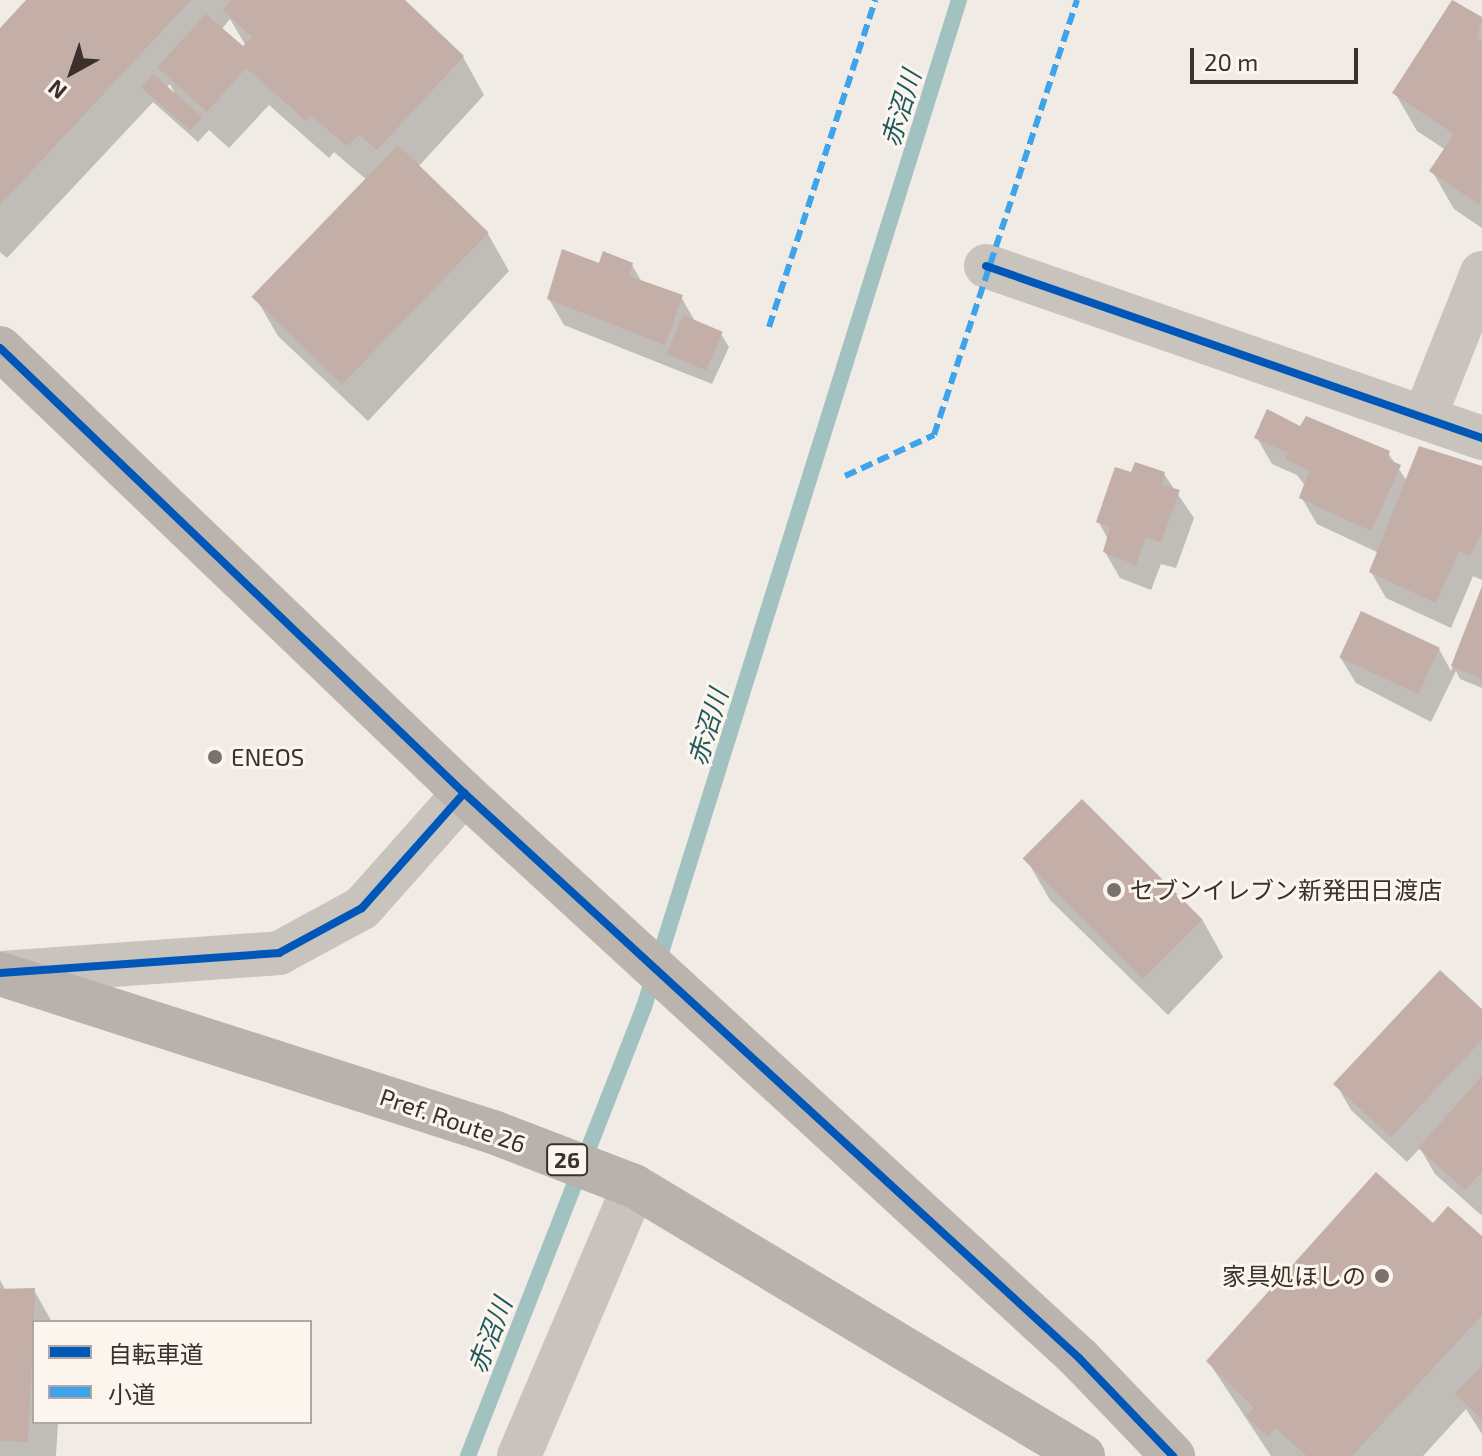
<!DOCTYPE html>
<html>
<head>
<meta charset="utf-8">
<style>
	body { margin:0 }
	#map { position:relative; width:1482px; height:1456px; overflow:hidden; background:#f0ebe5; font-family:"Exo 2","Noto Sans JP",sans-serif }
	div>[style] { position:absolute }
	.shadow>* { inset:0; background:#0003 }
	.stream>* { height:16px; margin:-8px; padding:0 8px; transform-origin:8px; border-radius:8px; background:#a1c2c1 }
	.building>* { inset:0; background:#c3afa7; transform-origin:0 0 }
	.street>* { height:44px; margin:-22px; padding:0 22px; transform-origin:22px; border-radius:22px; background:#c9c3be }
	.secondary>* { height:44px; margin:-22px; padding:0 22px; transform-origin:22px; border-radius:22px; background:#bab3ae }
	.primary>* { height:44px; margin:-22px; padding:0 22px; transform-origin:22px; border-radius:22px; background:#b8b1ad }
	.quiet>* { height:6px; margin-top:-3px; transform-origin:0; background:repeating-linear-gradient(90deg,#3fa3eb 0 12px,transparent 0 18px) }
	.cycleway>* { height:8px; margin:-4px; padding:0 4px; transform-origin:4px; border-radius:4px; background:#0057b8 }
	.dots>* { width:22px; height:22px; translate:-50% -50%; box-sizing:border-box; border:4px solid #fbf5ee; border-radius:50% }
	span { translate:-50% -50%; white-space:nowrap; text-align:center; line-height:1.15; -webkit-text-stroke:6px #fbf5ee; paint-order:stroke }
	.shield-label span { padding:2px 6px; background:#fbf5ee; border:2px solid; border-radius:6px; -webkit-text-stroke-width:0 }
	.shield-label { font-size:22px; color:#3b302b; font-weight:700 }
	.poi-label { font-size:24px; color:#3b302b }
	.left { translate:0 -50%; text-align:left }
	.right { translate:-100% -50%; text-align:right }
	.street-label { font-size:24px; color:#3b302b }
	.water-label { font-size:26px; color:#1f5a5e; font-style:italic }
	.legend { position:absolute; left:32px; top:1320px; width:280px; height:104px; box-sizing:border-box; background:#fbf5ee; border:2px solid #aea6a0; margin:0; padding:10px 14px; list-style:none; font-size:24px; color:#3b302b }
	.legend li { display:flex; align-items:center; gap:16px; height:40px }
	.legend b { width:40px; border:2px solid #aea6a0 }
	.north { position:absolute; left:32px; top:32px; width:80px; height:80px; -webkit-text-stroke:6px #fbf5ee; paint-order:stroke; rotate:220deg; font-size:22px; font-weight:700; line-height:32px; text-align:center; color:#3b302b }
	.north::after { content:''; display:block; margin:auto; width:28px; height:36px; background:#3b302b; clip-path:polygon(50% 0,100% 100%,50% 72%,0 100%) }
	.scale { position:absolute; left:1190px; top:48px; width:168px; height:36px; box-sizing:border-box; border:4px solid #3b302b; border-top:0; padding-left:10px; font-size:24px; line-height:28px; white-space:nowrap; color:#3b302b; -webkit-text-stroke:6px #fbf5ee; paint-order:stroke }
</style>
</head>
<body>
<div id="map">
	<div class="shadow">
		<i style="clip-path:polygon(evenodd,29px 0,402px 0,463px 57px,484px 95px,418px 167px,488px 234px,509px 271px,368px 421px,278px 336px,256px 298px,367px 180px,334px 152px,329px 158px,269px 105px,229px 148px,209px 130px,198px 142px,153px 102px,7px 258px,0 252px,0 31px,29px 0,230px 19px,246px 46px,243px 49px,221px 30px,230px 19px,29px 0,170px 84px,176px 96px,166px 88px,170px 84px)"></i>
		<i style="clip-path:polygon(1454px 1px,1482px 19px,1482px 228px,1454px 209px,1432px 171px,1446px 150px,1417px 131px,1395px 93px)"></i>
		<i style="clip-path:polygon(632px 265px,642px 282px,681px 297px,696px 323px,721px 334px,729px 347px,712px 384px,564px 325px,549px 299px,601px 266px)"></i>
		<i style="clip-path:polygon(1301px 429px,1388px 453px,1407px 481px,1482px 469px,1482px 580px,1473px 576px,1451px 628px,1386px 598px,1371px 572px,1379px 553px,1317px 524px,1302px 498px,1306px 487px,1297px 475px,1272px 464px,1257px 438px)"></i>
		<i style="clip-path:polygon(1164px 474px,1194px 518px,1176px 568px,1161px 564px,1151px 590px,1120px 578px,1105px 552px,1108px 539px,1098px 521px,1133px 475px)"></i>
		<i style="clip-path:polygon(1482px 591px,1482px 688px,1460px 679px,1456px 671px,1431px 722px,1356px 683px,1340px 657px,1439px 649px,1451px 671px)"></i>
		<i style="clip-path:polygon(1028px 862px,1202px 919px,1223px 957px,1168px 1015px,1050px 900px)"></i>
		<i style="clip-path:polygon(1482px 1012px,1482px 1214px,1481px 1215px,1435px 1174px,1420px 1148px,1407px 1162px,1351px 1110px,1336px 1084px)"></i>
		<i style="clip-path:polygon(1433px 1226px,1482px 1239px,1482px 1434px,1466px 1409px,1423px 1456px,1271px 1456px,1208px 1361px)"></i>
		<i style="clip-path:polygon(0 1280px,6px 1291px,34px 1290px,52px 1322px,34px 1322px,34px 1422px,58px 1422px,56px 1456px,0 1456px)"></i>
	</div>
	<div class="stream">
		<i style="left:468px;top:1456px;width:482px;rotate:-68.6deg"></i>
		<i style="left:644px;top:1007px;width:1055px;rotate:-72.63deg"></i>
	</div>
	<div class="building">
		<i style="clip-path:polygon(26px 0,191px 0,0 205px,0 28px)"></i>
		<i style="clip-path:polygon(231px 0,405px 0,464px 56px,377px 150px,359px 135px,347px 146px,311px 116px,306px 121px,246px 68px,207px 112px,157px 67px,206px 14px,243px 46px,252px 37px,223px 10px)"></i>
		<i style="clip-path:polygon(1452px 0,1482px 17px,1477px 39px,1482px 42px,1480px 205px,1429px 171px,1454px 134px,1392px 93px)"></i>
		<i style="left:153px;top:74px;width:65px;height:18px;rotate:41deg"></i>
		<i style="left:398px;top:145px;width:126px;height:211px;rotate:44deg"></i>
		<i style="clip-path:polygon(562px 249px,599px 263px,603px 251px,633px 263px,629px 276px,683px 295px,665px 345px,547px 299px)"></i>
		<i style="left:683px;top:315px;width:43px;height:42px;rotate:23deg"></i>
		<i style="clip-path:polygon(1267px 409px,1300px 426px,1306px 416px,1390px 451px,1387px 459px,1401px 465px,1371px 531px,1299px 498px,1309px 471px,1285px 459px,1288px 453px,1254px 438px)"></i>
		<i style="clip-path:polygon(1419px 446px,1482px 466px,1482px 532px,1470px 556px,1459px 551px,1436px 603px,1369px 572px)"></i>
		<i style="clip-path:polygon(1135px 462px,1165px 472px,1162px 485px,1180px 490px,1161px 542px,1146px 538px,1136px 565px,1103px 552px,1110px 527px,1096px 522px,1115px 467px,1131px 472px)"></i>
		<i style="clip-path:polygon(1482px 586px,1482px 679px,1451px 666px)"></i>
		<i style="left:1361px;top:611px;width:87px;height:51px;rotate:25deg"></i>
		<i style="left:1082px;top:799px;width:170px;height:84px;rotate:45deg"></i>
		<i style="clip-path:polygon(1440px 970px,1482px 1009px,1482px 1040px,1391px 1137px,1333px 1084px)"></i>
		<i style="clip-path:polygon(1482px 1076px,1482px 1172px,1465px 1190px,1418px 1148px)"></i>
		<i style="clip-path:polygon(1376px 1172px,1433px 1223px,1448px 1206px,1482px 1236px,1482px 1315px,1352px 1456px,1307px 1456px,1275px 1428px,1268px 1437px,1246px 1416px,1254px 1408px,1206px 1361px)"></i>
		<i style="clip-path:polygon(35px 1288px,28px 1442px,0 1441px,0 1289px)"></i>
		<i style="clip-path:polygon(1482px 1365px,1482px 1419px,1455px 1394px)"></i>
	</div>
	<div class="street">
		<i style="left:986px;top:266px;width:525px;rotate:19.13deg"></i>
		<i style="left:1425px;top:416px;width:154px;rotate:-68.3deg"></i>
		<i style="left:2px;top:973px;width:278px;rotate:-4.1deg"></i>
		<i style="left:279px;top:953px;width:94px;rotate:-28.5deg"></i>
		<i style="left:362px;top:908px;width:154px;rotate:-48.4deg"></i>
		<i style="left:519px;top:1456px;width:293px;rotate:-66.9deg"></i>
	</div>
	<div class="secondary">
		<i style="left:0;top:348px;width:643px;rotate:43.8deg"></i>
		<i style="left:464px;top:793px;width:835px;rotate:42.57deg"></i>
		<i style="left:1079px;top:1358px;width:136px;rotate:46.2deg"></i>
	</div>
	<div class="primary">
		<i style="left:0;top:974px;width:518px;rotate:17.77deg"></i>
		<i style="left:493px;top:1132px;width:151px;rotate:21deg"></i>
		<i style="left:634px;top:1186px;width:524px;rotate:31.02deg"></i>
	</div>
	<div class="quiet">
		<i style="left:769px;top:327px;width:344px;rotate:-72deg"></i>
		<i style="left:845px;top:476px;width:98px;rotate:-24.7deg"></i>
		<i style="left:934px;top:435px;width:458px;rotate:-71.8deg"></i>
	</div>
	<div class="cycleway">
		<i style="left:986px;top:266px;width:525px;rotate:19.13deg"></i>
		<i style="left:0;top:348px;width:643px;rotate:43.8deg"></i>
		<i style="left:464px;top:793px;width:835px;rotate:42.57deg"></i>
		<i style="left:1079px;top:1358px;width:136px;rotate:46.2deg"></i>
		<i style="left:0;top:973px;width:280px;rotate:-4.1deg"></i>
		<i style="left:279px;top:953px;width:94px;rotate:-28.5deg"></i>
		<i style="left:362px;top:908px;width:154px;rotate:-48.4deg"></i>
	</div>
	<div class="dots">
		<i style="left:215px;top:757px;background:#7a716c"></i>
		<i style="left:1114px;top:890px;background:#7a716c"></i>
		<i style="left:1382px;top:1276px;background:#7a716c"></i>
	</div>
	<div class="shield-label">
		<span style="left:567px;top:1160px">26</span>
	</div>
	<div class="poi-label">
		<span class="left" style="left:231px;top:757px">ENEOS</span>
		<span class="left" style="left:1130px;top:890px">セブンイレブン新発田日渡店</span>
		<span class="right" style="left:1366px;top:1276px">家具処ほしの</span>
	</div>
	<div class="street-label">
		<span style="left:453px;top:1120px;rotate:19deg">Pref. Route 26</span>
	</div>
	<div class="water-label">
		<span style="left:900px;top:108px;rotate:-73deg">赤沼川</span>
		<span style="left:707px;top:727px;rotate:-73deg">赤沼川</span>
		<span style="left:489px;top:1335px;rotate:-69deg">赤沼川</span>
	</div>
	<ul class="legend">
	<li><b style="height:10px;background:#0057b8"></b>自転車道</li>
	<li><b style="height:10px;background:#3fa3eb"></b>小道</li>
	</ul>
	<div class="north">N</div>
	<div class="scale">20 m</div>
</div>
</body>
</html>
